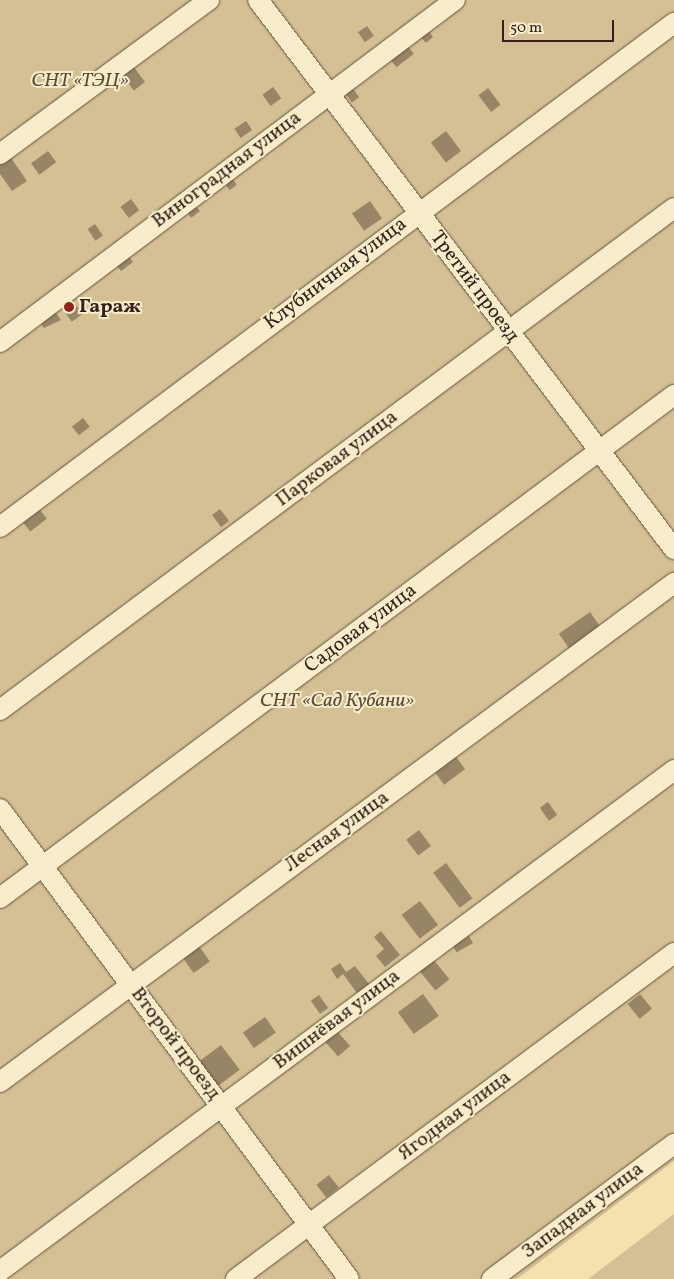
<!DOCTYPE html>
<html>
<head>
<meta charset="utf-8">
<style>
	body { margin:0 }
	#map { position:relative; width:674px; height:1279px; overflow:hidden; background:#f4e1ad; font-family:Vollkorn,serif }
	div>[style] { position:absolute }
	.green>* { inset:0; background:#d4c094 }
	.building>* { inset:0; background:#988566; transform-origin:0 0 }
	.roads { filter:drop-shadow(0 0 1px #65513e) drop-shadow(0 0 1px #65513e) }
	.minor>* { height:20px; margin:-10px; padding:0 10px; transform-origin:10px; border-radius:10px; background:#f8ecca }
	.dots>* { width:14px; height:14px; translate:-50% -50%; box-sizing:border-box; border:2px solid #f8ecca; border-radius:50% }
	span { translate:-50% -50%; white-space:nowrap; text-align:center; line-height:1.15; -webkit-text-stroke:4px #f8ecca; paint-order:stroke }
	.park-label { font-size:20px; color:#5d4938; font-style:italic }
	.street-label { font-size:20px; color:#352119 }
	.poi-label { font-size:20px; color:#352119; font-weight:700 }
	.left { translate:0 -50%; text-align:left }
	.scale { position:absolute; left:502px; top:20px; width:112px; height:22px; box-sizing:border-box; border:2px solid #352119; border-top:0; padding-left:6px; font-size:15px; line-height:18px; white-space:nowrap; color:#352119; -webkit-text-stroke:4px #f8ecca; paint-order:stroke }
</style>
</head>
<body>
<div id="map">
	<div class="green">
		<i style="clip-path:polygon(0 0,674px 0,674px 1161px,517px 1279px,0 1279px)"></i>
		<i style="clip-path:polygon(674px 1214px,674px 1279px,588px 1279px)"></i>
	</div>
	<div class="building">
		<i style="left:367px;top:26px;width:12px;height:11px;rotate:55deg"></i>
		<i style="clip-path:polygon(429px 31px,433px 37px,426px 43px,421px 37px)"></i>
		<i style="left:407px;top:45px;width:11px;height:22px;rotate:52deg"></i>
		<i style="left:133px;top:66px;width:20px;height:14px;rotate:53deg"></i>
		<i style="left:351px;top:86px;width:14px;height:9px;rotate:54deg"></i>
		<i style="left:273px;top:87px;width:14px;height:13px;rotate:54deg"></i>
		<i style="left:488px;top:88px;width:21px;height:12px;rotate:53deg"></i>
		<i style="left:246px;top:121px;width:11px;height:14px;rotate:56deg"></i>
		<i style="left:446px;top:131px;width:25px;height:19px;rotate:53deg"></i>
		<i style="left:48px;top:151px;width:14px;height:21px;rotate:54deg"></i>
		<i style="clip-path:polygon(11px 158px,27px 181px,12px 191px,0 174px,0 165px)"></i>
		<i style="left:227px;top:172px;width:16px;height:9px;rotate:52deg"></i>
		<i style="left:131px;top:199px;width:14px;height:13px;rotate:54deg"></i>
		<i style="left:370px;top:201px;width:21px;height:22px;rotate:55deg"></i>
		<i style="clip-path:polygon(194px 204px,200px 211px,191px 218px,186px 210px)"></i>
		<i style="left:95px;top:224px;width:14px;height:9px;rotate:56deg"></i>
		<i style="left:127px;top:254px;width:10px;height:15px;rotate:53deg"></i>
		<i style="left:67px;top:293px;width:26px;height:13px;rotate:54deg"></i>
		<i style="clip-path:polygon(52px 307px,61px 320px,44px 328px,37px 319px)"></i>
		<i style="left:83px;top:418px;width:11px;height:14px;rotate:52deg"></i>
		<i style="left:220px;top:509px;width:15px;height:10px;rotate:53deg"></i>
		<i style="left:40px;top:510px;width:11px;height:21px;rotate:52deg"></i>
		<i style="left:590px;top:612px;width:19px;height:38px;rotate:55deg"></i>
		<i style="left:456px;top:757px;width:15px;height:26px;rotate:53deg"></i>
		<i style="left:548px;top:802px;width:16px;height:10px;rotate:55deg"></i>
		<i style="left:419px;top:830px;width:20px;height:16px;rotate:53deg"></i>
		<i style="left:446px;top:863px;width:44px;height:16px;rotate:53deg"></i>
		<i style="left:420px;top:901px;width:30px;height:23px;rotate:53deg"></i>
		<i style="clip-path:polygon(381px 931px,400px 955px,385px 967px,376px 956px,384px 949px,374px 937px)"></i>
		<i style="left:469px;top:936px;width:8px;height:19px;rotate:60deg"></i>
		<i style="left:199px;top:946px;width:19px;height:20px;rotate:55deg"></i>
		<i style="left:433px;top:959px;width:26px;height:18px;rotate:51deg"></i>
		<i style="clip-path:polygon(340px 963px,346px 972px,355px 966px,369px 984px,357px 993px,343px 974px,337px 979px,331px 969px)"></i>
		<i style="left:423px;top:994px;width:27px;height:31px;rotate:54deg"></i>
		<i style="left:640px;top:994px;width:19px;height:16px;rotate:51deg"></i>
		<i style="left:319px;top:995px;width:16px;height:10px;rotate:55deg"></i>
		<i style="left:265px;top:1017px;width:19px;height:27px;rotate:55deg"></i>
		<i style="left:337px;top:1031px;width:20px;height:16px;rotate:49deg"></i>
		<i style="left:221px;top:1045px;width:31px;height:30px;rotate:53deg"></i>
		<i style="left:329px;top:1175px;width:16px;height:16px;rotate:52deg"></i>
	</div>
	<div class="roads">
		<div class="minor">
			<i style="left:258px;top:0;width:689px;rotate:52.85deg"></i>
			<i style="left:0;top:154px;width:260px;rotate:-36.4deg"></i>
			<i style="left:0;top:342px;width:569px;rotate:-36.93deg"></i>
			<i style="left:0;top:527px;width:842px;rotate:-36.79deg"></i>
			<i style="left:0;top:710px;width:840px;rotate:-36.68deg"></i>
			<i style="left:0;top:809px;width:585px;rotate:53.4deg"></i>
			<i style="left:0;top:898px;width:841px;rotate:-36.73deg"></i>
			<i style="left:0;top:1082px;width:839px;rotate:-36.51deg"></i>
			<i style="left:0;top:1271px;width:840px;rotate:-36.62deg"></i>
			<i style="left:236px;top:1279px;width:546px;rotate:-36.66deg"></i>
			<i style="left:492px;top:1279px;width:227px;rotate:-36.6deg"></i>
		</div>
	</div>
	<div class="dots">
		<i style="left:69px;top:307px;background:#8f2418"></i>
	</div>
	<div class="park-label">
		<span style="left:80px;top:81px">СНТ «ТЭЦ»</span>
		<span style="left:337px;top:701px">СНТ «Сад Кубани»</span>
	</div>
	<div class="street-label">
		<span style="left:227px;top:170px;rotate:-37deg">Виноградная улица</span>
		<span style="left:336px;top:274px;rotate:-37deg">Клубничная улица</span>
		<span style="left:474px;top:287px;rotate:53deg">Третий проезд</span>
		<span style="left:337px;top:459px;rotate:-37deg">Парковая улица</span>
		<span style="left:361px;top:629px;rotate:-37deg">Садовая улица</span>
		<span style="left:337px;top:832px;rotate:-36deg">Лесная улица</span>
		<span style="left:337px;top:1020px;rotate:-37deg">Вишнёвая улица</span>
		<span style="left:175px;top:1044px;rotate:53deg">Второй проезд</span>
		<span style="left:455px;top:1116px;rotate:-37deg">Ягодная улица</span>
		<span style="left:583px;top:1211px;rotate:-37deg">Западная улица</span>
	</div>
	<div class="poi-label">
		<span class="left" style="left:79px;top:307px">Гараж</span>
	</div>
	<div class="scale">50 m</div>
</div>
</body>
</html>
